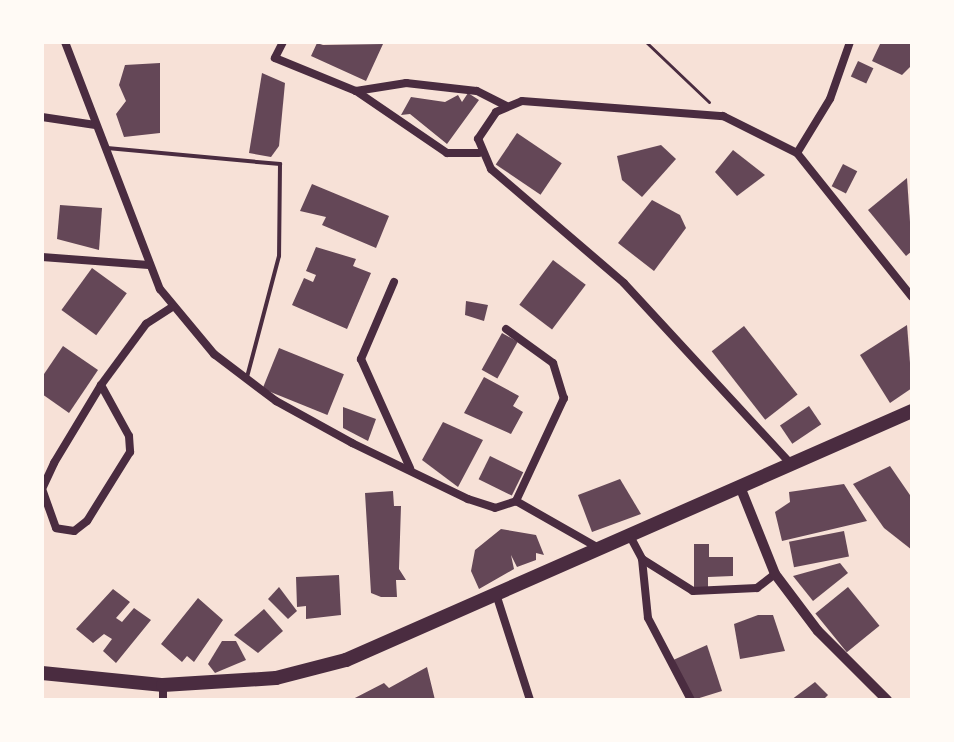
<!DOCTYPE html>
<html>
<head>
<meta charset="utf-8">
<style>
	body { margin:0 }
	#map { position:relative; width:954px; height:742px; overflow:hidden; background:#f7e1d7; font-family:"Times New Roman",serif }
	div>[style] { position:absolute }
	.building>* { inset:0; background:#644757; transform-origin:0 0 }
	.path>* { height:3px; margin:-1.5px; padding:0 1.5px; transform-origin:1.5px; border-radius:1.5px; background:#4a2c40 }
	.service>* { height:4px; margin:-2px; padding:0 2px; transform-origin:2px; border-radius:2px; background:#4a2c40 }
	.minor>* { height:8px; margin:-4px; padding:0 4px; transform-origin:4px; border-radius:4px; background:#4a2c40 }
	.tertiary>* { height:10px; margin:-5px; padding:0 5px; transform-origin:5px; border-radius:5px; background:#4a2c40 }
	.trunk>* { height:14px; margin:-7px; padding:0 7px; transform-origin:7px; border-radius:7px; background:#4a2c40 }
	span { translate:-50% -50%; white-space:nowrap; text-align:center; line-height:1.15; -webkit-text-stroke:6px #fffaf5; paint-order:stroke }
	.frame { position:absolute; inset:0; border:44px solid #fffaf5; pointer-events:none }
</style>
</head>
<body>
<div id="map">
	<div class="building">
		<i style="clip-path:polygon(881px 42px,912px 42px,912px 65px,902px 75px,872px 61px)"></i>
		<i style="clip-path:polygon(317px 43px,323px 45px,383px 44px,366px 81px,311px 56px)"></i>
		<i style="left:858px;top:61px;width:17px;height:17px;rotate:25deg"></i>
		<i style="clip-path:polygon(160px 63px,160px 133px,124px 137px,116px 114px,126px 101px,119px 85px,125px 65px)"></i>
		<i style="clip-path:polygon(262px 73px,285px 83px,279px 146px,271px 157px,249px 153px)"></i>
		<i style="clip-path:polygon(468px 93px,479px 100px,447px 144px,410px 114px,401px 115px,411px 97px,445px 102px,458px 95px,462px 102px)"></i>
		<i style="left:517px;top:133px;width:54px;height:38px;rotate:34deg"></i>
		<i style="clip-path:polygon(661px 145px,676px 159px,642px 197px,622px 180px,617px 156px)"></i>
		<i style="clip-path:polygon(733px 150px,765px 175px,737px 196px,715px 172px)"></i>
		<i style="left:843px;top:164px;width:16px;height:25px;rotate:27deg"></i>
		<i style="clip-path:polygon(907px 178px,912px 251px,906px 256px,868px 210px)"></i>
		<i style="clip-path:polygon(312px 184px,389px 216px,376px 248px,322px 225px,326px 217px,300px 211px)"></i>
		<i style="clip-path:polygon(652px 200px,680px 215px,686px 228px,654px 271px,618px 243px)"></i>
		<i style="clip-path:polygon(60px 205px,102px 208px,99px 250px,57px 239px)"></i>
		<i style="clip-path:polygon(316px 247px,356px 259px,353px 266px,371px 273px,347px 329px,292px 305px,304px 278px,313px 282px,316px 275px,306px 271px)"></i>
		<i style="left:553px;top:260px;width:41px;height:56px;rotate:37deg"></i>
		<i style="left:92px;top:268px;width:43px;height:52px;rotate:36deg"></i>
		<i style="clip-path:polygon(466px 301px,488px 305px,484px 321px,465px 315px)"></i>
		<i style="clip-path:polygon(907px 325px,912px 388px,890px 403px,860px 355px)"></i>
		<i style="left:744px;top:326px;width:87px;height:41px;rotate:52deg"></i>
		<i style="left:502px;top:333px;width:18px;height:42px;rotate:29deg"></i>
		<i style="clip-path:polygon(63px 346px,98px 370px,69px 413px,42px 394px,42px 377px)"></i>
		<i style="left:279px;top:348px;width:70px;height:44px;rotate:22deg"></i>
		<i style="clip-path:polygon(484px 377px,519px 396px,513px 406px,523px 412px,511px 434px,464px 413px)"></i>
		<i style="left:809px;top:406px;width:22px;height:35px;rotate:56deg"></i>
		<i style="clip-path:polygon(343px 407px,376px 419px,368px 441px,343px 428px)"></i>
		<i style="clip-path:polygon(443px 422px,483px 440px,458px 487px,422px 460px)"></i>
		<i style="left:490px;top:456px;width:37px;height:26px;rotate:26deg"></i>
		<i style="clip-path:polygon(890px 466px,912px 498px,912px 550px,884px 528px,853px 484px)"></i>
		<i style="clip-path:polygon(620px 479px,641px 514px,592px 532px,578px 495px)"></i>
		<i style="clip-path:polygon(844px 484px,867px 521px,782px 541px,775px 512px,790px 502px,789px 492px)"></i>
		<i style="clip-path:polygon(393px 491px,394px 506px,401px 506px,399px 569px,406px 580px,396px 580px,397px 597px,381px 597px,371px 593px,365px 493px)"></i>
		<i style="clip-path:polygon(501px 529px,536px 535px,544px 555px,536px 553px,536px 560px,517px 567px,511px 555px,514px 569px,479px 589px,471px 571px,475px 550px)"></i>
		<i style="left:844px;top:531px;width:26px;height:56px;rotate:79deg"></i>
		<i style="clip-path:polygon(694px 544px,709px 544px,709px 557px,733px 557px,733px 576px,708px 577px,708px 589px,694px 589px)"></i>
		<i style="clip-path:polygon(840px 563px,848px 573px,813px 601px,793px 576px)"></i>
		<i style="clip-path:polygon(339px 575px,341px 615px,306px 619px,306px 606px,297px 607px,296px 577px)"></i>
		<i style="clip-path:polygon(279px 587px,297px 611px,288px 619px,268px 599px)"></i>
		<i style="left:848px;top:587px;width:50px;height:42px;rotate:51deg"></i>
		<i style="clip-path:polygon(113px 589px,130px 602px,116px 618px,122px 622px,134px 608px,151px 620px,116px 663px,103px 651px,112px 639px,104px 634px,93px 643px,76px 629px)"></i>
		<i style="clip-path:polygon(198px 598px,223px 620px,194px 662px,187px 656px,182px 662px,161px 644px)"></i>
		<i style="clip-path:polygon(264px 609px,283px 631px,258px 653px,234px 635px)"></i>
		<i style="clip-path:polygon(758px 615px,773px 615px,785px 651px,740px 659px,734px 624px)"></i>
		<i style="clip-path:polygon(222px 641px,236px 641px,246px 660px,215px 673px,208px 664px)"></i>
		<i style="clip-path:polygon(707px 645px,722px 691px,693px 700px,671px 661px)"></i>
		<i style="clip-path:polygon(427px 667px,435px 700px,351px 700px,384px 683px,389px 688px)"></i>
		<i style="clip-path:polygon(815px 682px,828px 695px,823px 700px,791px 700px)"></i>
	</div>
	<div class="path">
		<i style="left:646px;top:42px;width:87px;rotate:43.6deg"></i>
	</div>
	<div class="service">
		<i style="left:107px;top:148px;width:174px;rotate:5.3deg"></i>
		<i style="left:280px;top:164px;width:92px;rotate:90.6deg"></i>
		<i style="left:279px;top:256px;width:125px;rotate:104.8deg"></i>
	</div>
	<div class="minor">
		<i style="left:65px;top:42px;width:265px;rotate:69deg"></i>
		<i style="left:160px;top:289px;width:85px;rotate:50.3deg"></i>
		<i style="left:214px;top:354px;width:78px;rotate:37.2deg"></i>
		<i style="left:276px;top:401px;width:87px;rotate:28.9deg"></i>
		<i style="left:352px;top:443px;width:129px;rotate:25.8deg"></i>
		<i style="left:468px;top:499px;width:28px;rotate:18deg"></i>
		<i style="left:495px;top:508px;width:22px;rotate:-18deg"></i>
		<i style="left:516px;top:501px;width:97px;rotate:29.7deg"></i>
		<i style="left:283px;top:42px;width:18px;rotate:117deg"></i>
		<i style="left:275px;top:58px;width:87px;rotate:22.2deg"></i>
		<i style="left:850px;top:42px;width:60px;rotate:109.3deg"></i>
		<i style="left:830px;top:99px;width:63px;rotate:121.4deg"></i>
		<i style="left:797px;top:153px;width:184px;rotate:51.4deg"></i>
		<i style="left:42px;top:117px;width:54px;rotate:8.6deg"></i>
		<i style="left:479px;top:153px;width:32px;rotate:180deg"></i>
		<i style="left:447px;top:153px;width:110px;rotate:-145.7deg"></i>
		<i style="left:356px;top:91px;width:51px;rotate:-9.1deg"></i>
		<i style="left:406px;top:83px;width:71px;rotate:6.4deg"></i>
		<i style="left:477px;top:91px;width:34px;rotate:27deg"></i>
		<i style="left:42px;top:257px;width:107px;rotate:4.3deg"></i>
		<i style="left:394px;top:282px;width:84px;rotate:113.2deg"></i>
		<i style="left:361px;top:359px;width:120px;rotate:65.8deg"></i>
		<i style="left:506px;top:329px;width:58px;rotate:35.9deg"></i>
		<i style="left:553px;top:363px;width:37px;rotate:73deg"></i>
		<i style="left:564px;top:398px;width:114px;rotate:115deg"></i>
		<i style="left:101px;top:385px;width:58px;rotate:61.2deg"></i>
		<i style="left:129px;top:436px;width:16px;rotate:86deg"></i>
		<i style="left:130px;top:452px;width:81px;rotate:121.9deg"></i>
		<i style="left:87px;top:521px;width:16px;rotate:142deg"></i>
		<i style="left:74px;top:531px;width:18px;rotate:-171deg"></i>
		<i style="left:56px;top:528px;width:41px;rotate:-109.7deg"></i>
		<i style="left:42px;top:489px;width:29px;rotate:-65deg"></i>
		<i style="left:54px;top:463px;width:91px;rotate:-58.9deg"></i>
		<i style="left:101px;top:385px;width:76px;rotate:-53.6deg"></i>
		<i style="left:146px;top:324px;width:31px;rotate:-33deg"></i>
		<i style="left:790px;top:463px;width:245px;rotate:-132.7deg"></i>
		<i style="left:624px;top:283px;width:175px;rotate:-139.4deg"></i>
		<i style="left:491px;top:169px;width:33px;rotate:-113deg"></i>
		<i style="left:478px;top:139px;width:32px;rotate:-56deg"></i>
		<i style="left:496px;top:112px;width:28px;rotate:-23deg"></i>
		<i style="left:522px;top:101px;width:202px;rotate:4.3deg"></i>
		<i style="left:723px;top:116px;width:83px;rotate:26.6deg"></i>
		<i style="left:631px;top:538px;width:24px;rotate:62deg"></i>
		<i style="left:642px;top:559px;width:59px;rotate:84.2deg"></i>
		<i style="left:648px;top:618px;width:93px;rotate:62.3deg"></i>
		<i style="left:642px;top:559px;width:60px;rotate:32.1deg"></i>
		<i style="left:693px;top:591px;width:64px;rotate:-2.7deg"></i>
		<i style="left:757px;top:588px;width:23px;rotate:-38deg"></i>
		<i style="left:496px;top:594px;width:111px;rotate:72.2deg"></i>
		<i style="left:163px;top:685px;width:15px;rotate:90deg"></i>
	</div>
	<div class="tertiary">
		<i style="left:741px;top:489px;width:92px;rotate:68.2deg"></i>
		<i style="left:775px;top:574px;width:71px;rotate:53deg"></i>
		<i style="left:818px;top:631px;width:98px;rotate:45deg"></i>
	</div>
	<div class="trunk">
		<i style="left:42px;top:673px;width:122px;rotate:5.7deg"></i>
		<i style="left:163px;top:685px;width:113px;rotate:-3.5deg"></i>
		<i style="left:276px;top:678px;width:72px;rotate:-14.4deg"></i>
		<i style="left:346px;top:660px;width:618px;rotate:-23.75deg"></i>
	</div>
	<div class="frame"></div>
</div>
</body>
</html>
